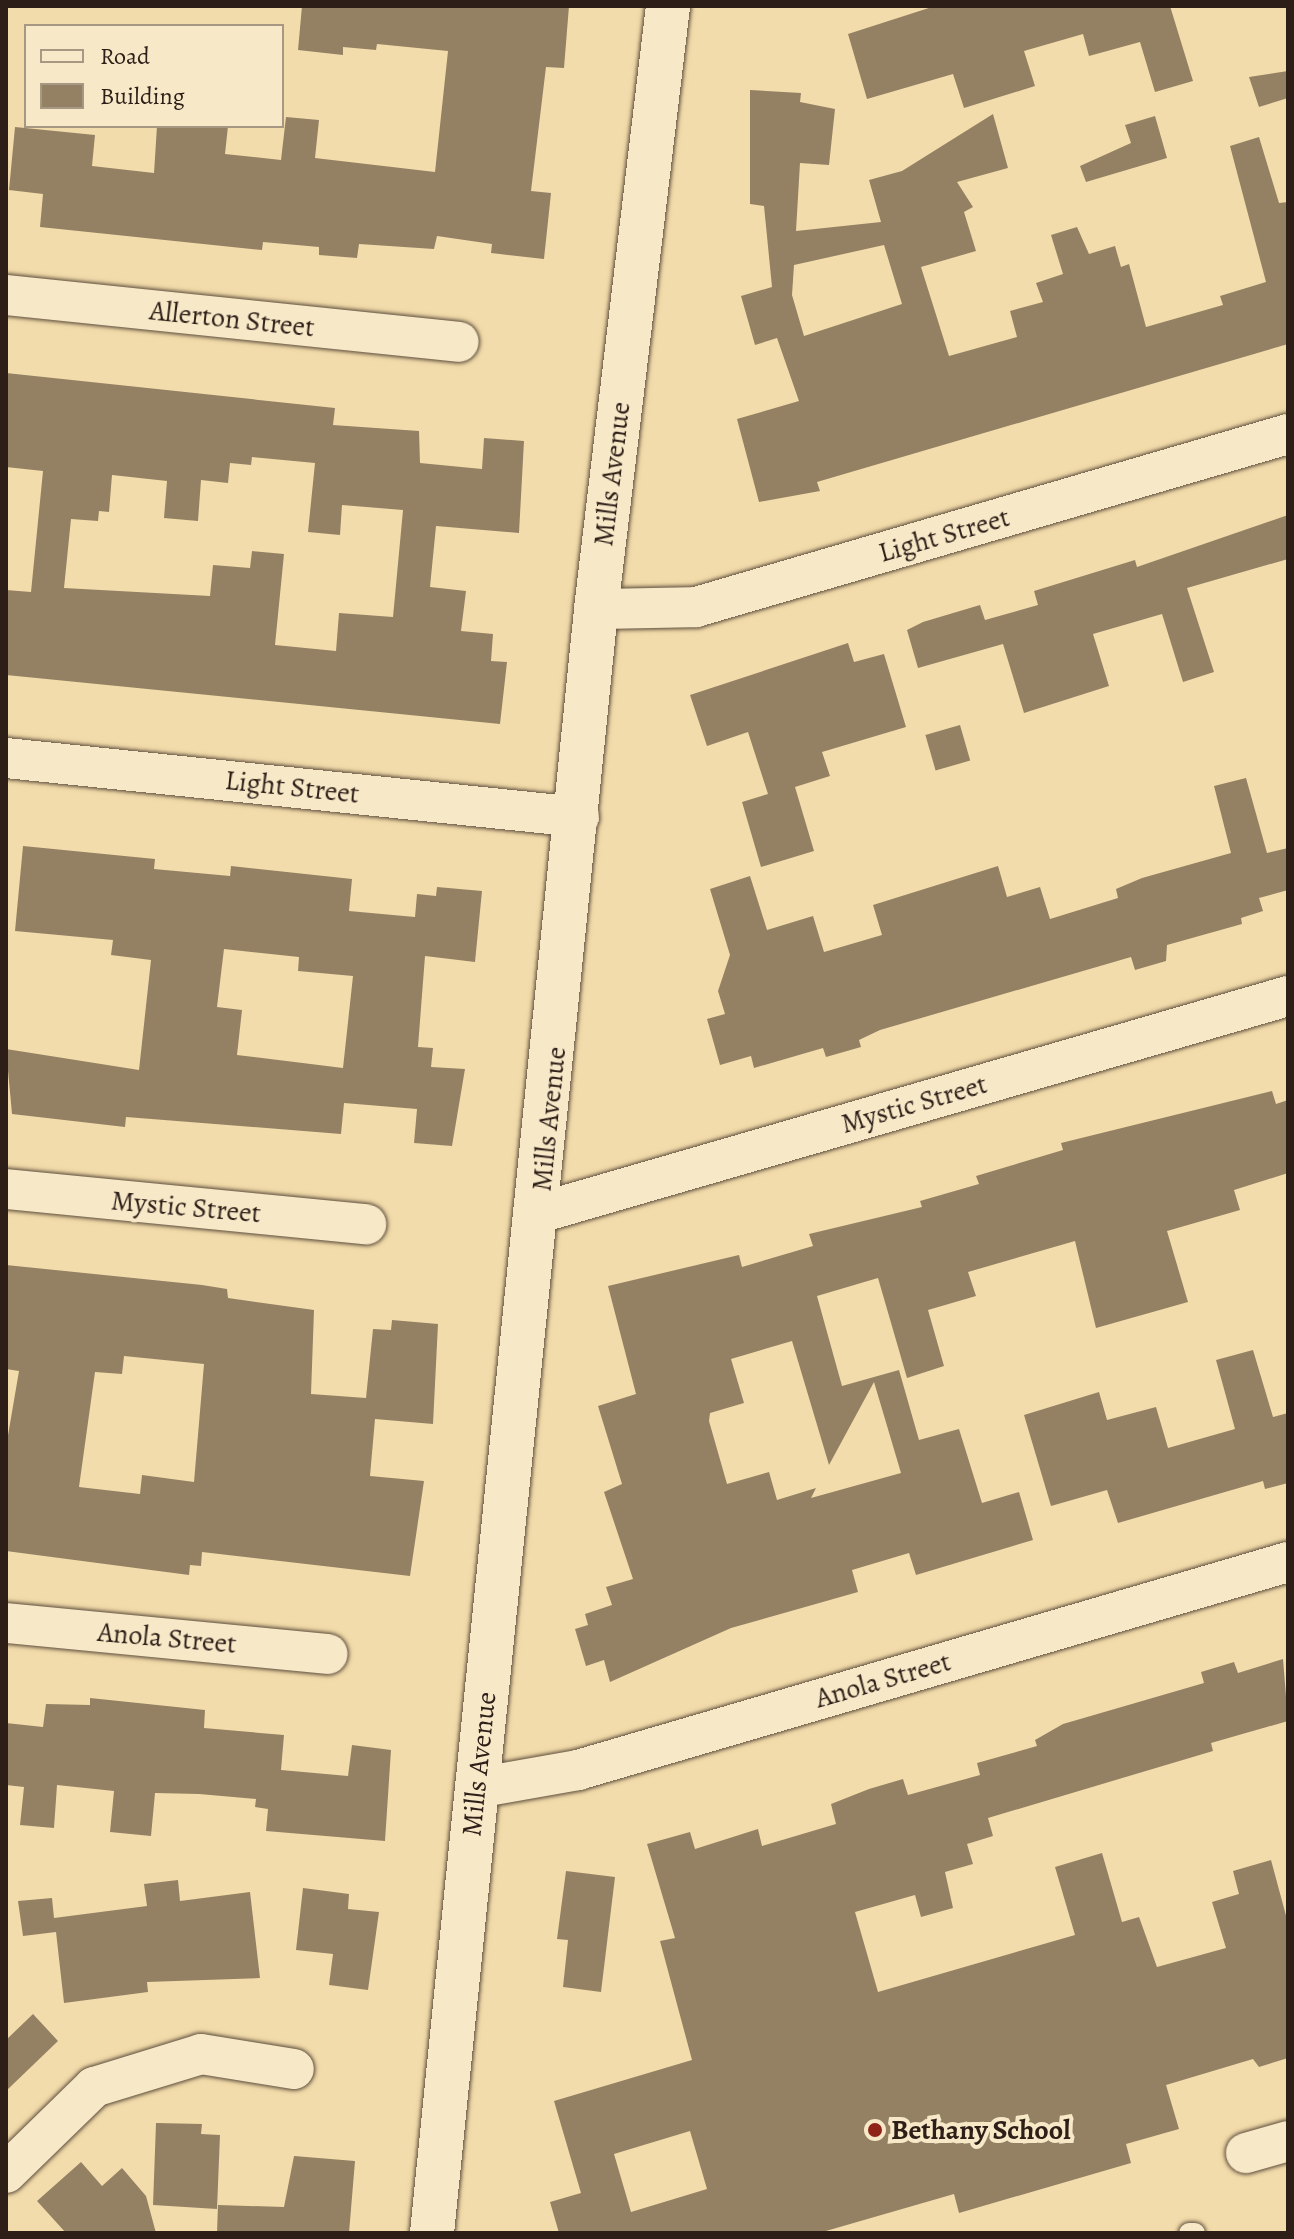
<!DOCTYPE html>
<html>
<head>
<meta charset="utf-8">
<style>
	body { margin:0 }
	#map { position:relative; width:1294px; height:2239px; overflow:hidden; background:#f3dcab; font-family:Alegreya,serif }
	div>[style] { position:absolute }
	.building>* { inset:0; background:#948164; transform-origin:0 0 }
	.roads { filter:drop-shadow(0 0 2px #5e4e3d) drop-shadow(0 0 2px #5e4e3d) }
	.lane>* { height:20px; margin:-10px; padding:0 10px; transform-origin:10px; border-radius:10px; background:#f7e8c8 }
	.street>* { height:40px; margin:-20px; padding:0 20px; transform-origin:20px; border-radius:20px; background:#f7e8c8 }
	.secondary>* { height:44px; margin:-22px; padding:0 22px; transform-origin:22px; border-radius:22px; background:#f7e8c8 }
	.dots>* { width:22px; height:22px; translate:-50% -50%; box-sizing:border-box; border:4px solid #f7e8c8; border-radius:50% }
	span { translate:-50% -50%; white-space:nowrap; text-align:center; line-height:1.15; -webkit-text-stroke:8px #f7e8c8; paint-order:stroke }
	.street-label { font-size:28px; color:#2d1f18 }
	.poi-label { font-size:28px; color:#2d1f18; font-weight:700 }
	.left { translate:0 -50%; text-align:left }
	.frame { position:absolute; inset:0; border:8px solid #2d1f18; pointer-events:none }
	.legend { position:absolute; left:24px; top:24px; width:260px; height:104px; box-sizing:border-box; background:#f7e8c8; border:2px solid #a69882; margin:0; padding:10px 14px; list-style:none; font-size:24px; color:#2d1f18 }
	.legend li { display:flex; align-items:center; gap:16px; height:40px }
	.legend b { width:40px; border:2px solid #a69882 }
</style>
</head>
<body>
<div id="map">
	<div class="building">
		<i style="clip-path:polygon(302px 6px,569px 6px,564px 68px,546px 67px,531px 191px,551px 193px,544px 259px,491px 253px,492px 244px,437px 236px,434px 249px,359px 244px,357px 258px,319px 255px,319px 247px,263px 242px,262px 250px,40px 227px,43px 194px,9px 190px,15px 127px,95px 135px,92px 166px,154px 173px,157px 126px,228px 126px,225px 154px,281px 160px,286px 117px,319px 120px,315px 158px,435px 172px,448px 51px,377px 44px,376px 50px,343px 47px,343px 55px,298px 50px)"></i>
		<i style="clip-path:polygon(935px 6px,1170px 6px,1193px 81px,1155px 92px,1140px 42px,1089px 56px,1083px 34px,1024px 51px,1035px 86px,964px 108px,953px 74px,867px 99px,848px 34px)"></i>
		<i style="clip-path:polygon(1288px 71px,1288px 98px,1259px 107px,1249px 77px)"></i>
		<i style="clip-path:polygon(evenodd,750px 90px,801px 93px,800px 102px,835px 109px,829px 165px,800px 163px,796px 231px,881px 222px,869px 180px,902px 171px,993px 114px,1008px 168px,957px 182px,973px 207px,964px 212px,976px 251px,921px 267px,949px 356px,1017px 337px,1010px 311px,1043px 302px,1036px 283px,1063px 274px,1051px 235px,1077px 227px,1089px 254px,1115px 246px,1121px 267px,1129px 264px,1146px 327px,1223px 305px,1220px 296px,1266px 282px,1230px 146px,1259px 137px,1279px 203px,1288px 202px,1288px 344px,817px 482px,820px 491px,759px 502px,737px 419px,799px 401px,777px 338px,755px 345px,741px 296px,772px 287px,764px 206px,750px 204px,750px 90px,884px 245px,902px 304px,804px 336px,792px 295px,794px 265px,884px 245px)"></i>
		<i style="clip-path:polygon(1155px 116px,1167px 158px,1086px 182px,1080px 166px,1131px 143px,1125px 125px)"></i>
		<i style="clip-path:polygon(evenodd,6px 373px,335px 408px,333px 425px,419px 431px,420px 463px,482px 469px,484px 438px,524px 441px,519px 533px,436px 526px,430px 587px,466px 591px,461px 631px,493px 634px,491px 661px,507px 662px,500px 724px,6px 675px,6px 590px,31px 592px,43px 471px,6px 467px,6px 373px,252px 457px,315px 463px,308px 532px,340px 535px,342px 505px,403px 510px,393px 617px,339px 613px,336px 651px,275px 645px,284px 554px,252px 551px,250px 568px,213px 565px,210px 596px,64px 588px,71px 519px,98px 521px,99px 511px,109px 512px,112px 475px,167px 481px,164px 518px,198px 521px,201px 480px,228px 483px,230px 463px,251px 465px,252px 457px)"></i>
		<i style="clip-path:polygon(1288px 515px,1288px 559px,1187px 588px,1214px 672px,1183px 682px,1162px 614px,1093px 634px,1109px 686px,1024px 713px,1003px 644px,918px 668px,907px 630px,923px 622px,980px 605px,985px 620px,1038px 605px,1034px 591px,1135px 560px,1137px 567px)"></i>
		<i style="clip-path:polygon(848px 643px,854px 662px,884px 654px,906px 727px,822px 752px,830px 776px,795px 787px,814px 851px,761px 867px,742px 802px,768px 794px,748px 732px,707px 746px,690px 695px)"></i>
		<i style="left:960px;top:725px;width:37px;height:36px;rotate:74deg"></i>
		<i style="clip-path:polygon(1246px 778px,1267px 853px,1288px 848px,1288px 890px,1259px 898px,1263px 911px,1241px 918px,1242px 924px,1167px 945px,1166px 961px,1135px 970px,1131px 957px,880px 1030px,859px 1040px,861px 1047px,826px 1057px,823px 1048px,754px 1068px,751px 1056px,720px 1065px,707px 1019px,725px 1014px,718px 991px,730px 955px,710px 889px,750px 876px,767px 930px,813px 916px,824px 952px,882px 935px,873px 905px,998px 866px,1007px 897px,1040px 887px,1050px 919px,1118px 898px,1116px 889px,1142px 878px,1231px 853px,1214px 786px)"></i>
		<i style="clip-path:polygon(evenodd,23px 846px,155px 859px,154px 869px,230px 876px,231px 866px,352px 879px,349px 911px,415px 917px,417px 894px,436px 896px,437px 887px,482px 891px,475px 962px,425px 956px,418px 1047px,433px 1048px,431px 1067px,465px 1069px,452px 1146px,414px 1143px,417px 1109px,344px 1103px,341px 1134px,126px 1117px,125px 1127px,12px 1114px,6px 1049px,139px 1070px,151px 960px,111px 955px,113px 940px,15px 931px,23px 846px,224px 949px,299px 957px,298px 971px,353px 976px,343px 1068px,237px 1055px,242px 1010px,217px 1007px,224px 949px)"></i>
		<i style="clip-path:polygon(evenodd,1272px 1091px,1276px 1104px,1288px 1100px,1288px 1173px,1234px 1190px,1240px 1210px,1167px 1231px,1188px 1302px,1096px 1328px,1075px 1241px,968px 1272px,976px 1296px,928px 1310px,944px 1366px,907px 1378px,878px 1278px,817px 1296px,842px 1386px,899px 1370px,919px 1440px,959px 1429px,982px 1503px,1019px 1492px,1033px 1540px,916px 1575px,909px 1553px,852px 1570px,858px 1592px,731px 1628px,610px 1682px,604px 1660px,586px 1666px,575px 1629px,588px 1625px,585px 1614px,612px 1605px,606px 1587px,633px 1579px,604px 1492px,622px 1484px,598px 1406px,636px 1394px,608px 1286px,739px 1255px,742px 1267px,813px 1246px,809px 1234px,922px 1207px,920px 1201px,979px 1184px,976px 1176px,1063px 1150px,1061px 1143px,1272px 1091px,792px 1341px,829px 1465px,874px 1382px,901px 1473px,811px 1498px,816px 1488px,777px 1500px,769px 1472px,727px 1484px,709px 1421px,710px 1413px,744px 1403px,731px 1359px,792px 1341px)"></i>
		<i style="clip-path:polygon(evenodd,6px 1265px,202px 1285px,227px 1289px,228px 1298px,314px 1310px,311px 1394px,366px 1398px,373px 1329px,391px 1330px,392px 1320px,438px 1324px,433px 1424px,375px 1419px,370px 1476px,424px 1481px,410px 1576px,202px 1552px,201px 1566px,190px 1565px,189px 1575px,6px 1551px,6px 1447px,19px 1371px,6px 1369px,6px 1265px,124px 1356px,204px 1364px,194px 1482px,142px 1475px,140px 1494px,79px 1487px,95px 1372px,122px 1374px,124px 1356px)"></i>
		<i style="clip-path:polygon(1253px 1350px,1273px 1417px,1288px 1413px,1288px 1483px,1265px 1489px,1263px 1481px,1118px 1523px,1107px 1490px,1051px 1506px,1024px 1415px,1099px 1392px,1107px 1420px,1156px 1407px,1168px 1448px,1235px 1429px,1216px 1360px)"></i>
		<i style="clip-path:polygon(evenodd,1283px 1659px,1288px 1721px,1211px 1743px,1213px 1751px,988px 1818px,993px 1836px,967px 1844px,973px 1864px,945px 1872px,953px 1908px,921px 1917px,915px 1895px,855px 1912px,878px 1992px,1075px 1935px,1055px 1867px,1102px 1853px,1122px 1922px,1139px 1917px,1157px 1967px,1226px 1948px,1212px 1902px,1239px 1894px,1233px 1871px,1271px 1860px,1288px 1923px,1288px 2058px,1259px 2067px,1253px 2059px,1166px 2085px,1179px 2129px,1126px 2144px,1131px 2163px,959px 2213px,954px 2194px,819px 2233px,559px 2233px,550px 2202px,581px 2193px,554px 2101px,692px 2060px,660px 1941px,675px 1938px,647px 1844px,690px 1832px,695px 1849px,758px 1829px,762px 1846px,836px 1824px,831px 1804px,869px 1789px,903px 1779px,908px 1795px,980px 1775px,977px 1763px,1037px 1746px,1035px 1740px,1063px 1724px,1204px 1683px,1201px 1672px,1234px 1662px,1238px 1673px,1283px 1659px,690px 2131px,707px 2189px,631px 2212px,614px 2154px,690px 2131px)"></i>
		<i style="clip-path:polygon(90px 1698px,205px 1710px,204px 1728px,284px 1735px,281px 1770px,348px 1776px,352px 1745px,391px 1750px,385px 1841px,266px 1831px,268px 1809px,255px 1807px,256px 1799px,199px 1794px,155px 1793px,151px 1836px,110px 1832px,114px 1791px,57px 1785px,54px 1828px,20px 1825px,24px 1787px,6px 1785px,6px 1723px,43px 1727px,46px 1704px,90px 1705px)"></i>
		<i style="clip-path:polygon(566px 1871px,615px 1877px,601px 1992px,563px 1987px,568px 1940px,557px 1939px)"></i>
		<i style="clip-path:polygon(178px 1880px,180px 1901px,250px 1892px,260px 1978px,147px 1982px,148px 1992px,64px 2003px,56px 1932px,23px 1936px,18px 1901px,52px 1898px,54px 1918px,147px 1906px,144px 1884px)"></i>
		<i style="clip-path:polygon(303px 1888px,349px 1894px,348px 1909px,379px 1912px,368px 1990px,329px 1985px,333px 1954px,296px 1950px)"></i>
		<i style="clip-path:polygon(33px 2014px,58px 2041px,6px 2091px,6px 2040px)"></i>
		<i style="clip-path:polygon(156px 2123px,202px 2124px,201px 2134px,220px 2135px,217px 2209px,153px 2205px)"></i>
		<i style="clip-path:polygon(294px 2156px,355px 2161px,349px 2233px,217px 2233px,218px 2205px,284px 2207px)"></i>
		<i style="clip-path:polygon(81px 2162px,102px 2186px,122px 2168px,146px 2196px,156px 2233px,66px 2233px,37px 2201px)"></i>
	</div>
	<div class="roads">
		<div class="lane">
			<i style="left:1189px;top:2233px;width:6px"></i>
		</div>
		<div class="street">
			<i style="left:6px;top:295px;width:455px;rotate:5.9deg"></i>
			<i style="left:596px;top:609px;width:100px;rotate:-1.1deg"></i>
			<i style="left:696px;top:607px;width:617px;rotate:-16.29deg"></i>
			<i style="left:6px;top:758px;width:576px;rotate:5.88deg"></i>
			<i style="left:6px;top:1189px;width:362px;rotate:5.6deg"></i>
			<i style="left:539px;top:1213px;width:780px;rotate:-16.16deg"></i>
			<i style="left:6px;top:1623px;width:323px;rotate:5.5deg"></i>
			<i style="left:476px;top:1788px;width:104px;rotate:-10deg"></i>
			<i style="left:578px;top:1770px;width:740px;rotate:-16.33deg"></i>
			<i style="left:1246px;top:2153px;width:44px;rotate:-15.9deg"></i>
			<i style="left:6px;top:2173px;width:123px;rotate:-44.3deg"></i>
			<i style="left:94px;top:2087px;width:112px;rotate:-17.1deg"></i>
			<i style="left:201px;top:2054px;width:94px;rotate:9.2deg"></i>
		</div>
		<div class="secondary">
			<i style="left:432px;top:2233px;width:1632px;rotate:-84.23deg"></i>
			<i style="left:596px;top:609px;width:607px;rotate:-83.19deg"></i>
		</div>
	</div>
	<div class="dots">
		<i style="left:875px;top:2130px;background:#8f2418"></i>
	</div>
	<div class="street-label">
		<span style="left:232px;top:319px;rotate:6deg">Allerton Street</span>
		<span style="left:612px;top:474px;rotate:-83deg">Mills Avenue</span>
		<span style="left:944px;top:535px;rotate:-16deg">Light Street</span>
		<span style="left:292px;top:787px;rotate:6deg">Light Street</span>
		<span style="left:914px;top:1104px;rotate:-16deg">Mystic Street</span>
		<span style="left:549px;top:1119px;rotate:-84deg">Mills Avenue</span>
		<span style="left:186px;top:1207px;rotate:5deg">Mystic Street</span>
		<span style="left:167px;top:1638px;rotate:5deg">Anola Street</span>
		<span style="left:883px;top:1680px;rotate:-16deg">Anola Street</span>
		<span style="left:479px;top:1764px;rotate:-84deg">Mills Avenue</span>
	</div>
	<div class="poi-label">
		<span class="left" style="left:891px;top:2130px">Bethany School</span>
	</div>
	<div class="frame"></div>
	<ul class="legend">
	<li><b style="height:10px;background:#f7e8c8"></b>Road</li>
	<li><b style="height:22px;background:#948164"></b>Building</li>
	</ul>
</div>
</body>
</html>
